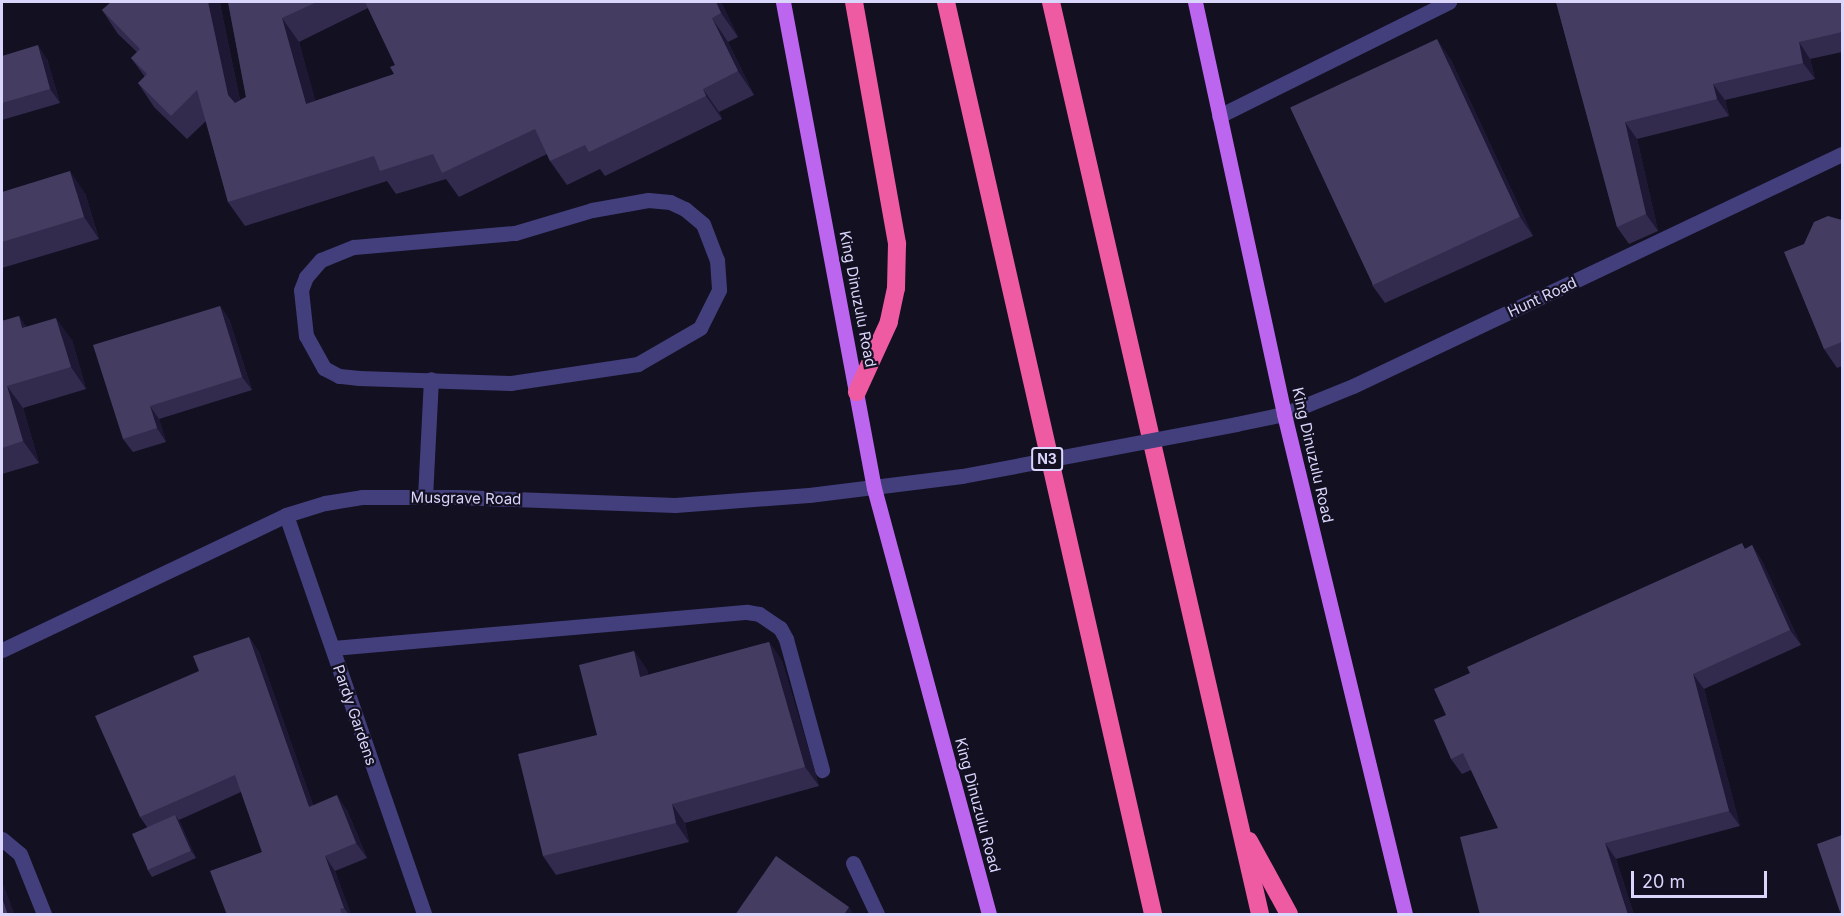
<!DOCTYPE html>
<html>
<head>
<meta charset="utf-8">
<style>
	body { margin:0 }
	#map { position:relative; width:1844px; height:916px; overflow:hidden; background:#131022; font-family:Inter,sans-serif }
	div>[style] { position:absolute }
	.minor>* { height:15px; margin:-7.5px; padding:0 7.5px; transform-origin:7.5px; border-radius:7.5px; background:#423f7c }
	.major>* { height:15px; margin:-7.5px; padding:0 7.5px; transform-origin:7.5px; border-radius:7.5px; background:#bc66f0 }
	.highway>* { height:18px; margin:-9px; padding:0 9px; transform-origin:9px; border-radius:9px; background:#ef5ba2 }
	.minor-bridge>* { height:15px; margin:-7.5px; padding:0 7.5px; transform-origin:7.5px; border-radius:7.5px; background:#423f7c }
	.wall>* { inset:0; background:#322b4e }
	.shaded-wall>* { inset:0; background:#1e1835 }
	.building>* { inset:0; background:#443d61; transform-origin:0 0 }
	span { translate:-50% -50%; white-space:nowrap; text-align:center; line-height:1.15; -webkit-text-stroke:4.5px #131022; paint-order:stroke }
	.shield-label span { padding:2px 4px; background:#131022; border:2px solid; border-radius:4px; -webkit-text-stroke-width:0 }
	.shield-label { font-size:14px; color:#d9d5fb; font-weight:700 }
	.street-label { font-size:15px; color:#d9d5fb }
	.frame { position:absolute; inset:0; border:3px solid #d9d5fb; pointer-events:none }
	.scale { position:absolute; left:1631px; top:871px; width:136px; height:27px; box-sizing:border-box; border:3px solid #d9d5fb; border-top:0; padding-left:8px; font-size:18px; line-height:21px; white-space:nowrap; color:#d9d5fb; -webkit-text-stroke:4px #131022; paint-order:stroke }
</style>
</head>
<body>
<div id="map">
	<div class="minor">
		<i style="left:1219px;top:116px;width:257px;rotate:-26.4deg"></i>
		<i style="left:648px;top:200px;width:22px;rotate:5deg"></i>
		<i style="left:670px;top:202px;width:17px;rotate:25deg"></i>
		<i style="left:685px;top:209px;width:23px;rotate:40deg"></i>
		<i style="left:703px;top:224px;width:39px;rotate:69deg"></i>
		<i style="left:717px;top:260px;width:30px;rotate:86deg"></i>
		<i style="left:719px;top:290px;width:42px;rotate:116.6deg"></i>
		<i style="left:700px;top:328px;width:72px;rotate:149.9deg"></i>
		<i style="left:638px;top:364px;width:128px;rotate:171.5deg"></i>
		<i style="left:511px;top:383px;width:152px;rotate:-178.1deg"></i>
		<i style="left:359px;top:378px;width:20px;rotate:-174deg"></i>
		<i style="left:339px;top:376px;width:17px;rotate:-152deg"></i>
		<i style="left:324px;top:368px;width:37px;rotate:-119deg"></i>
		<i style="left:306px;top:336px;width:46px;rotate:-96.2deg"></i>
		<i style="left:301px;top:290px;width:14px;rotate:-69deg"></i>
		<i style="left:306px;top:277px;width:23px;rotate:-49deg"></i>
		<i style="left:321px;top:260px;width:35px;rotate:-22deg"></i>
		<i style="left:354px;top:247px;width:162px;rotate:-5deg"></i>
		<i style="left:515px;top:233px;width:80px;rotate:-16.6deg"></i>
		<i style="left:592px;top:210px;width:57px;rotate:-10.1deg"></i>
		<i style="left:1236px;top:424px;width:49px;rotate:-11.8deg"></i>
		<i style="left:1284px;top:414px;width:74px;rotate:-22.1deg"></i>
		<i style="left:1353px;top:386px;width:541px;rotate:-25.38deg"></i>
		<i style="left:425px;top:497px;width:118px;rotate:-87.1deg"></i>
		<i style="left:286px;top:515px;width:422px;rotate:70.9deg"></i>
		<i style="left:333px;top:648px;width:416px;rotate:-5deg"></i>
		<i style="left:747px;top:612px;width:12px;rotate:9deg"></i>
		<i style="left:759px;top:614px;width:25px;rotate:34deg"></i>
		<i style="left:780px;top:628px;width:13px;rotate:61deg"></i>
		<i style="left:786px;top:639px;width:136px;rotate:74.6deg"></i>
		<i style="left:2px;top:650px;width:314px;rotate:-25.4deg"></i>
		<i style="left:286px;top:515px;width:41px;rotate:-17.1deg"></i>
		<i style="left:325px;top:503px;width:37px;rotate:-9deg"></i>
		<i style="left:362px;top:497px;width:95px"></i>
		<i style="left:457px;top:497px;width:218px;rotate:2.1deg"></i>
		<i style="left:675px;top:505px;width:134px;rotate:-4.3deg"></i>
		<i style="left:809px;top:495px;width:154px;rotate:-7.1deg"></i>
		<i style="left:2px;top:839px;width:23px;rotate:40deg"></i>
		<i style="left:20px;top:854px;width:65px;rotate:68.2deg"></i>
		<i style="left:853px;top:863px;width:56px;rotate:64.8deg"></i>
	</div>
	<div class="major">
		<i style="left:783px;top:2px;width:494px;rotate:79.4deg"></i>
		<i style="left:874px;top:488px;width:441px;rotate:74.9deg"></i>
		<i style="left:1195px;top:2px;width:422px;rotate:77.8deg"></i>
		<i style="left:1284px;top:414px;width:514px;rotate:76.4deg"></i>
	</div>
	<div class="highway">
		<i style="left:854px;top:2px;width:246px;rotate:79.9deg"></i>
		<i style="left:897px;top:244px;width:44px;rotate:91.3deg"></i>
		<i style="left:896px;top:288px;width:35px;rotate:102deg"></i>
		<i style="left:889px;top:322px;width:77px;rotate:114.6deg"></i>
		<i style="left:946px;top:2px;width:935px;rotate:77.21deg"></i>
		<i style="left:1051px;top:2px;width:936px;rotate:77.09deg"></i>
		<i style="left:1249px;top:841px;width:83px;rotate:61.3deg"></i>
	</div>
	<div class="minor-bridge">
		<i style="left:962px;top:476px;width:279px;rotate:-10.7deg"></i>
	</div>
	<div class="wall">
		<i style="clip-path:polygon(evenodd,111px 2px,222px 2px,220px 4px,240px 100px,246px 97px,228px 2px,721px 2px,738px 37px,728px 42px,754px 95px,719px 112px,722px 119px,605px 176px,600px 169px,567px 185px,550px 161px,547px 154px,459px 197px,446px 179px,396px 194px,387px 181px,245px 226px,228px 202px,206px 121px,187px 139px,154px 107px,138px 83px,145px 77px,131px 58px,137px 52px,118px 34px,102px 10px,111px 2px,368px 8px,395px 65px,394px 74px,315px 101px,299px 42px,368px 8px)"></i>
		<i style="clip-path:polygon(1556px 2px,1842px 2px,1842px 52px,1810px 59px,1815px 79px,1725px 100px,1729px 116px,1637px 139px,1658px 231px,1629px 244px,1617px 227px)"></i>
		<i style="clip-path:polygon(2px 56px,47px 59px,60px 103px,2px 120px)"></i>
		<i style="clip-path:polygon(1450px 58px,1533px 236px,1385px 303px,1372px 285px)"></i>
		<i style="clip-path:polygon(2px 192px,85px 193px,99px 239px,2px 268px)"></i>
		<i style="clip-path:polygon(1842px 220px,1842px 366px,1837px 368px,1824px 349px,1804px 244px)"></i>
		<i style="clip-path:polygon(220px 306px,229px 319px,252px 390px,159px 419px,166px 442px,133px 452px,123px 439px)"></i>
		<i style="clip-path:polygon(19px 316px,26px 327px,72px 340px,86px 389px,23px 408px,39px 463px,2px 474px,2px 321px)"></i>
		<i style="clip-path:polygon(1752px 545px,1762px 561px,1801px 645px,1704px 689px,1740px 826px,1616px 859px,1634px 915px,1480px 915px,1498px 828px,1471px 770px,1462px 774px,1451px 759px,1446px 715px)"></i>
		<i style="clip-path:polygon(249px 637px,259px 652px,313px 805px,347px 810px,367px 858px,335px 871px,351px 915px,227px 915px,262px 852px,241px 792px,179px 820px,196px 858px,152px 877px,147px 869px,147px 827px,140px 817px)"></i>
		<i style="clip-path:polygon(769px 642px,782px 661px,819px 786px,685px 823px,689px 842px,556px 875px,543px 856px,634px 651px,647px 670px,648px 675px)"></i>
	</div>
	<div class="shaded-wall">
		<i style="clip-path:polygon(208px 2px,222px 2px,220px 4px,244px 119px,228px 95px)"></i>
		<i style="clip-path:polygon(716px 2px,721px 2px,738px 37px,721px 13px)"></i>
		<i style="clip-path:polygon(282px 18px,299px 42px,323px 127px,306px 104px)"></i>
		<i style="clip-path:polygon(712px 18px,728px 42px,754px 95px,738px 71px)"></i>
		<i style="clip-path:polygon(1437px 39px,1450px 58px,1533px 236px,1520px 217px)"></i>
		<i style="clip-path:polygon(1799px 42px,1810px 59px,1815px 79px,1803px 63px)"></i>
		<i style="clip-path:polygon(38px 45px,47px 59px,60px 103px,50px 89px)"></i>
		<i style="clip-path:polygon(1713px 84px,1725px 100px,1729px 116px,1717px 99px)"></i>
		<i style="clip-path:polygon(703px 89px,719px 112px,722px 119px,706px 96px)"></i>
		<i style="clip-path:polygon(1625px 122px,1637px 139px,1658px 231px,1646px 214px)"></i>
		<i style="clip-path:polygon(70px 171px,85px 193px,99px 239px,84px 217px)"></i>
		<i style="clip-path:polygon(220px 306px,229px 319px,252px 390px,242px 377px)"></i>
		<i style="clip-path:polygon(19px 316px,34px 338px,22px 328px)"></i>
		<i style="clip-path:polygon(56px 318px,72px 340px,86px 389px,71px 367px)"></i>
		<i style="clip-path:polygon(7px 386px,23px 408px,39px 463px,23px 441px)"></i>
		<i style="clip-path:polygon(150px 406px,159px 419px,166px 442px,157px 428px)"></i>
		<i style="clip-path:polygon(1752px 545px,1762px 561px,1801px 645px,1790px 630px)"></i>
		<i style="clip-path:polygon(249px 637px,259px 652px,319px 822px,309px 807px)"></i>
		<i style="clip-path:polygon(769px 642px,782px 661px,819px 786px,805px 767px)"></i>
		<i style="clip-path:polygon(634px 651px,647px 670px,653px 696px,640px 677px)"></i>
		<i style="clip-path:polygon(1693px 674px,1704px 689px,1740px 826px,1729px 811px)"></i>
		<i style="clip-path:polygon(337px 795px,347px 810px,367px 858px,356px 843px)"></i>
		<i style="clip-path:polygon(672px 804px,685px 823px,689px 842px,676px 823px)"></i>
		<i style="clip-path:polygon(175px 815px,180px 822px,196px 858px,191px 851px)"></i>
		<i style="clip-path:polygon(1605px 843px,1616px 859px,1634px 915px,1628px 915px)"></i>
		<i style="clip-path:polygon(325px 856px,335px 871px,351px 915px,349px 915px,344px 908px)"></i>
		<i style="clip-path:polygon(2px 881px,15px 915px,8px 915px,2px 898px)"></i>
		<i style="clip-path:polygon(849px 907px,854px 915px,844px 915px)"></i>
	</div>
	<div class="building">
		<i style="clip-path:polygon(111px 2px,208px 2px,228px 95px,235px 103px,246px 97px,228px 2px,317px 2px,282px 18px,306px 104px,394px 74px,390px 67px,395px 65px,365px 2px,716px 2px,721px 13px,712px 18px,738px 71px,703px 89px,706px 96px,589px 152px,585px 145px,550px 161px,535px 129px,442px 173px,433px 154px,380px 171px,374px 156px,228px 202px,197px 90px,171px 116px,138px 83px,147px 74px,131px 58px,140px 49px,102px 10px)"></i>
		<i style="clip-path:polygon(1556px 2px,1842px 2px,1842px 32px,1799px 42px,1803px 63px,1713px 84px,1717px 99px,1625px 122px,1646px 214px,1617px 227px)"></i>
		<i style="left:1437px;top:39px;width:196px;height:162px;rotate:65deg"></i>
		<i style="clip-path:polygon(38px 45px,50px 89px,2px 103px,2px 56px)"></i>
		<i style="clip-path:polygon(70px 171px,84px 217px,2px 242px,2px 192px)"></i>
		<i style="clip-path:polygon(1828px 216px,1842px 220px,1842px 342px,1824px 349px,1784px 252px,1804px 244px,1814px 222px)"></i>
		<i style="clip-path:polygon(220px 306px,242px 377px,150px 406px,157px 428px,123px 439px,93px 345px)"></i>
		<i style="clip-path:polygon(19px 316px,22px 328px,56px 318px,71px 367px,7px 386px,23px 441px,2px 448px,2px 321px)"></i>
		<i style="clip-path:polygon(1742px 543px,1745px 549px,1752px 545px,1790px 630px,1693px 674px,1729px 811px,1605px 843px,1628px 915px,1480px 915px,1460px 837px,1498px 828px,1463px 753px,1451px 759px,1434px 720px,1446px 715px,1434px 689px,1470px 673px,1467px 667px)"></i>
		<i style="clip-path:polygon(249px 637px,309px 807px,337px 795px,356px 843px,325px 856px,344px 908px,340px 909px,342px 915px,227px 915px,210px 871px,262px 852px,235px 775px,140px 817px,95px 716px,199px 671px,193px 656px)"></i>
		<i style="clip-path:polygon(769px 642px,805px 767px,672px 804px,676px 823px,543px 856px,518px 754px,597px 735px,579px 665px,634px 651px,640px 677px)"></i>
		<i style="left:175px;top:815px;width:39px;height:47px;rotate:66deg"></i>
		<i style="clip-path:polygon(1842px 835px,1842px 915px,1841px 915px,1817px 844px)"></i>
		<i style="clip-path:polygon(776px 856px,849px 907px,844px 915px,735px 915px)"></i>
		<i style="clip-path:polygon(2px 898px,8px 915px,2px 915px)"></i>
	</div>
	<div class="shield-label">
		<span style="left:1047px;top:459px">N3</span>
	</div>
	<div class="street-label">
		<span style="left:1542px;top:297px;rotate:-25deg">Hunt Road</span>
		<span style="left:858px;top:299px;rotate:79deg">King Dinuzulu Road</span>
		<span style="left:1313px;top:455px;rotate:77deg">King Dinuzulu Road</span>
		<span style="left:466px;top:498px;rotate:1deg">Musgrave Road</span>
		<span style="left:355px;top:715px;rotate:71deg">Pardy Gardens</span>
		<span style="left:978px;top:805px;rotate:75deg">King Dinuzulu Road</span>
	</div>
	<div class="frame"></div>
	<div class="scale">20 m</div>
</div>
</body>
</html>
